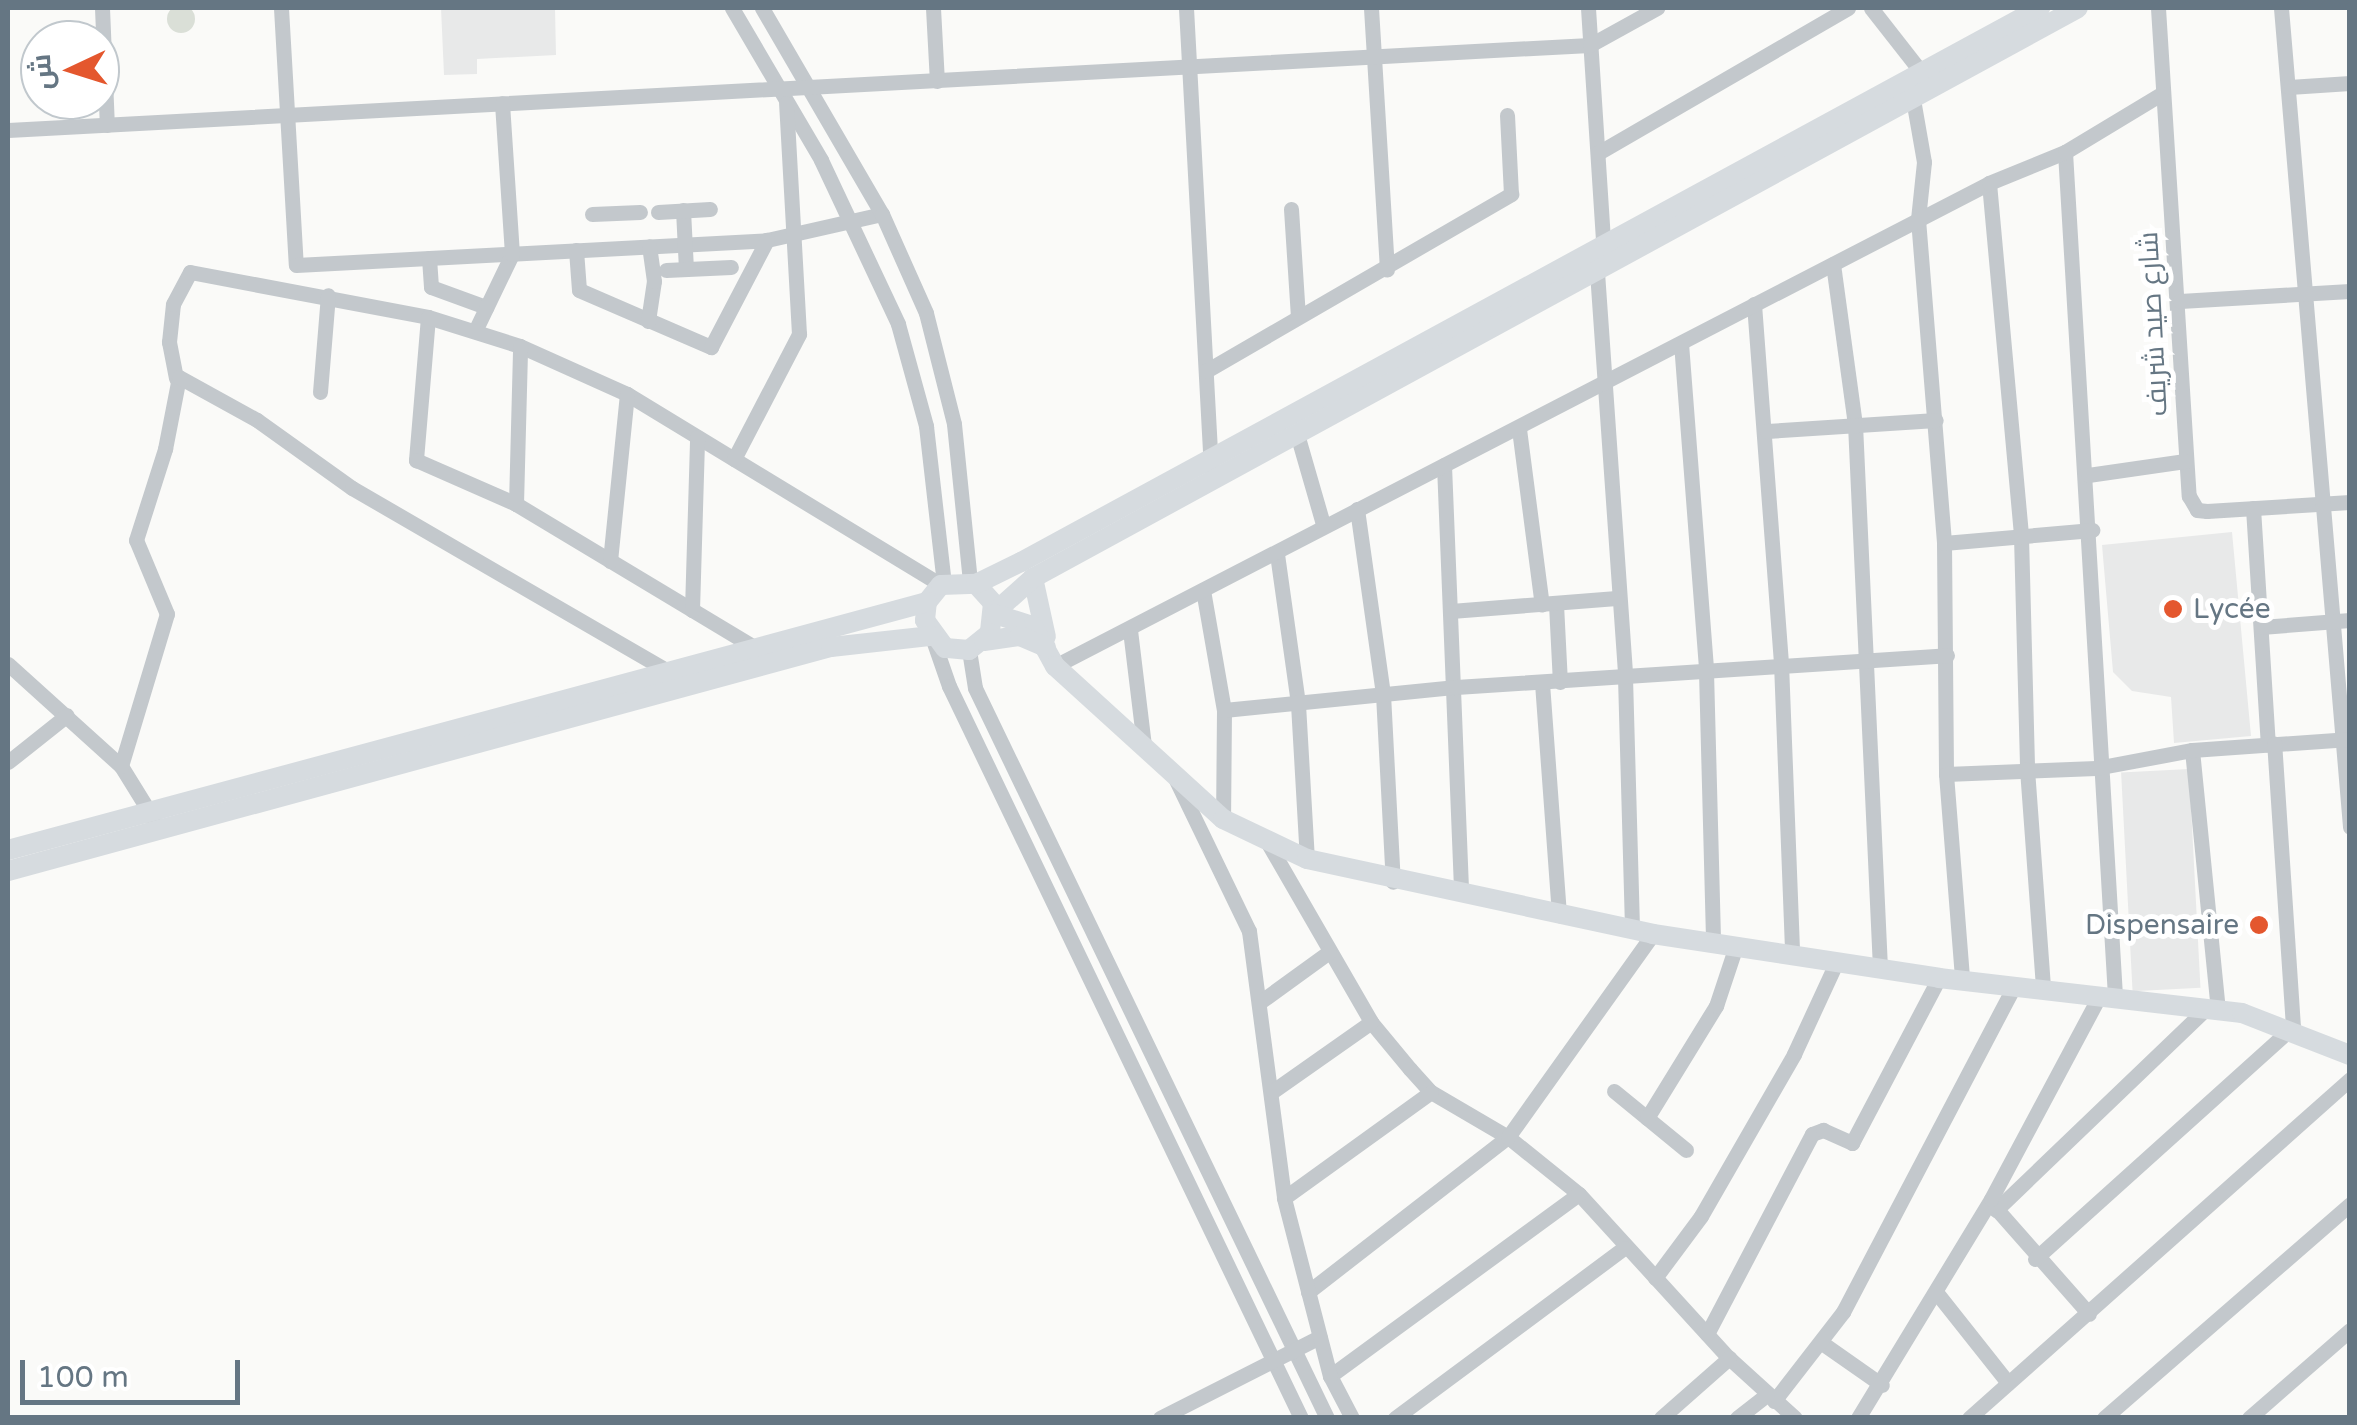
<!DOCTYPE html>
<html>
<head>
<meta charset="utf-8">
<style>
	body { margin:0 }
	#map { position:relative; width:2357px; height:1425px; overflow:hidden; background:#fafaf8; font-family:"Varela Round",Cairo,sans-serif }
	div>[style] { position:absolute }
	.built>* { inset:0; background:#e8e9e9; transform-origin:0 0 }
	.green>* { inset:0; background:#dadfd7 }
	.round { border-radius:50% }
	.street>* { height:15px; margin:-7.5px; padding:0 7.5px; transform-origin:7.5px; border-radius:7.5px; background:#c3c8cc }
	.secondary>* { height:20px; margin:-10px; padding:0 10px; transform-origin:10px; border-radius:10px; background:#d6dbdf }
	.dots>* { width:28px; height:28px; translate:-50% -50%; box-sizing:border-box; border:5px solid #fff; border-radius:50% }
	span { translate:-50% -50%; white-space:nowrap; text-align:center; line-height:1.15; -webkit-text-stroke:10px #fff; paint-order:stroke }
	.street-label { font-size:28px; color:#657683 }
	.poi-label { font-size:28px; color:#657683 }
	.left { translate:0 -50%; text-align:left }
	.right { translate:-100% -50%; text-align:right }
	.frame { position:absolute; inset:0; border:10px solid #657683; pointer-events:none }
	.north { position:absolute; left:20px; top:20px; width:100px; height:100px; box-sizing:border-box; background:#fff; border:2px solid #c1c8cd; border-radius:50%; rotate:266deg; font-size:28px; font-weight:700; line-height:40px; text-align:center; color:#657683 }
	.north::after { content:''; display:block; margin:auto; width:35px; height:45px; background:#e4572e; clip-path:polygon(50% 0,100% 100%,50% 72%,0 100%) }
	.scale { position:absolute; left:20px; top:1360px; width:220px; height:45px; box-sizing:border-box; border:5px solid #657683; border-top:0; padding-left:12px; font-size:30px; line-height:35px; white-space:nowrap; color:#657683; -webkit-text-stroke:8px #fff; paint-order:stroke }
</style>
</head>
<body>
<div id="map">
	<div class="built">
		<i style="clip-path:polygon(441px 8px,555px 8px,556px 55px,477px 59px,477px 74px,444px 75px)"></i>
		<i style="clip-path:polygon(2232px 532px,2251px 736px,2174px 743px,2171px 697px,2132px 691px,2113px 672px,2102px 545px)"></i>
		<i style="left:2189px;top:769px;width:219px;height:68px;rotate:87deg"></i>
	</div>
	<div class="green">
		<i class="round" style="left:167px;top:5px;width:28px;height:28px"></i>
	</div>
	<div class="street">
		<i style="left:102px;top:8px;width:117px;rotate:87.6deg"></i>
		<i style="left:281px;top:8px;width:257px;rotate:86.7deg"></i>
		<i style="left:296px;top:265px;width:472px;rotate:-3deg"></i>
		<i style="left:767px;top:240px;width:118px;rotate:-12.7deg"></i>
		<i style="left:732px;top:8px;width:176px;rotate:59.6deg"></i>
		<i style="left:821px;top:160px;width:181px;rotate:64.8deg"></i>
		<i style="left:898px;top:324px;width:106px;rotate:74.6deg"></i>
		<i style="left:926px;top:426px;width:159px;rotate:83.5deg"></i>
		<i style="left:762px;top:8px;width:238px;rotate:59.8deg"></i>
		<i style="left:882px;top:214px;width:108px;rotate:66deg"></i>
		<i style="left:926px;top:313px;width:114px;rotate:75.8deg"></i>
		<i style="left:954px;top:424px;width:159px;rotate:84.2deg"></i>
		<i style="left:933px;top:8px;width:73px;rotate:86.9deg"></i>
		<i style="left:1186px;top:8px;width:461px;rotate:86.9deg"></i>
		<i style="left:1371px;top:8px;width:262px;rotate:86.5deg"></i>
		<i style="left:1588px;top:8px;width:233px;rotate:86.3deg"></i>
		<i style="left:1871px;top:8px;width:83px;rotate:51.9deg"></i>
		<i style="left:2158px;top:8px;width:489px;rotate:86.4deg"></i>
		<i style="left:2189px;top:496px;width:16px;rotate:60deg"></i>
		<i style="left:2197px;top:510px;width:10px;rotate:6deg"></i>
		<i style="left:2207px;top:511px;width:143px;rotate:-3.6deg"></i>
		<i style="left:2281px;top:8px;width:822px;rotate:85.18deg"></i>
		<i style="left:2289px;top:87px;width:61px;rotate:-3.8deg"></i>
		<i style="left:1913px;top:99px;width:64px;rotate:80.1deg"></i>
		<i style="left:1924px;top:162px;width:57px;rotate:96deg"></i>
		<i style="left:1918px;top:219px;width:325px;rotate:85.4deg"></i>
		<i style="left:1944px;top:543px;width:231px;rotate:89.5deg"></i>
		<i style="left:1946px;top:774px;width:206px;rotate:85.5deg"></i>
		<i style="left:8px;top:130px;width:1584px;rotate:-3.08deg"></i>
		<i style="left:1590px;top:45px;width:77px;rotate:-28.9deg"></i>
		<i style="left:2065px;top:152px;width:846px;rotate:86.61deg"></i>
		<i style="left:1598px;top:153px;width:289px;rotate:-30.1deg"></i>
		<i style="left:1989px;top:183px;width:354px;rotate:84.8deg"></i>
		<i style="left:2021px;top:536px;width:233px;rotate:88.5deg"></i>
		<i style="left:2027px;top:769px;width:220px;rotate:85.8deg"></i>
		<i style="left:1291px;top:209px;width:108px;rotate:86.3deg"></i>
		<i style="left:683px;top:210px;width:59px;rotate:87.1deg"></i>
		<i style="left:658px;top:212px;width:52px;rotate:-3.3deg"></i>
		<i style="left:592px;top:214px;width:48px;rotate:-2.4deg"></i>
		<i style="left:576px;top:250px;width:40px;rotate:85.7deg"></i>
		<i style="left:579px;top:290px;width:144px;rotate:23.4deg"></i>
		<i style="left:711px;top:347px;width:121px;rotate:-62.4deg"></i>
		<i style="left:429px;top:258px;width:29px;rotate:86deg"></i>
		<i style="left:431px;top:287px;width:59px;rotate:20deg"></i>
		<i style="left:1833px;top:264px;width:162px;rotate:82.2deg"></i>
		<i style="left:1855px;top:424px;width:545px;rotate:87.37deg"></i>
		<i style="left:666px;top:270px;width:65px;rotate:-2.6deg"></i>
		<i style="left:1597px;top:272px;width:406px;rotate:86deg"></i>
		<i style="left:1625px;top:677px;width:252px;rotate:88.4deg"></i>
		<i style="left:2180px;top:301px;width:170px;rotate:-3.4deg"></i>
		<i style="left:1754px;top:304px;width:360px;rotate:85.7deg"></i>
		<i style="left:1781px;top:663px;width:293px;rotate:87.8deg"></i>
		<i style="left:428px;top:317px;width:144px;rotate:94.8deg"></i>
		<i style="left:416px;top:460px;width:109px;rotate:23.7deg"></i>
		<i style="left:516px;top:504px;width:280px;rotate:31deg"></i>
		<i style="left:648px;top:321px;width:40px;rotate:-81.5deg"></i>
		<i style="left:654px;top:281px;width:35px;rotate:-98deg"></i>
		<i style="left:475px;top:331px;width:85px;rotate:-64.3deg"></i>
		<i style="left:512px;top:254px;width:151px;rotate:-93.8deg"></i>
		<i style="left:1681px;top:343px;width:329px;rotate:85.6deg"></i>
		<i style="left:1706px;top:671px;width:272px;rotate:88.5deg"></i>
		<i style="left:1206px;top:371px;width:353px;rotate:-30.1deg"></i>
		<i style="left:1511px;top:194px;width:79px;rotate:-92.9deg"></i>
		<i style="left:176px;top:378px;width:37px;rotate:-101deg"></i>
		<i style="left:169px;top:342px;width:38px;rotate:-84deg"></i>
		<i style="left:173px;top:304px;width:36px;rotate:-62deg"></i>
		<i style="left:190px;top:272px;width:242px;rotate:10.7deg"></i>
		<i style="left:428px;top:317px;width:96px;rotate:17.5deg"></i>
		<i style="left:520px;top:346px;width:117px;rotate:24.2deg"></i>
		<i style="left:627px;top:394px;width:368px;rotate:31.3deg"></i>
		<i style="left:320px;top:392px;width:97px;rotate:-85.3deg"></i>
		<i style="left:1519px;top:429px;width:177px;rotate:82.6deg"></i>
		<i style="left:1767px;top:431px;width:169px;rotate:-3.7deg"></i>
		<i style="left:1297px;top:434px;width:94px;rotate:73.9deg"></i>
		<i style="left:734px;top:459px;width:141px;rotate:-62.5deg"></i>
		<i style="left:799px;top:334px;width:231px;rotate:-93.2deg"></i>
		<i style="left:1444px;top:465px;width:429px;rotate:87.7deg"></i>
		<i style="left:2088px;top:475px;width:98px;rotate:-8.2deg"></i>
		<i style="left:516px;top:504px;width:158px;rotate:-88.5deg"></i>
		<i style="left:2253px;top:508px;width:237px;rotate:86.4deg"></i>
		<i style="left:1357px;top:509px;width:187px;rotate:82deg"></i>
		<i style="left:1383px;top:694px;width:188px;rotate:87deg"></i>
		<i style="left:1944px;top:543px;width:149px;rotate:-5deg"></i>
		<i style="left:1277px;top:554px;width:151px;rotate:82deg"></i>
		<i style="left:1298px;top:704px;width:155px;rotate:86.7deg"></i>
		<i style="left:610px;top:561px;width:168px;rotate:-84.2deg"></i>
		<i style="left:1203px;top:590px;width:122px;rotate:80.1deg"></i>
		<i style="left:1224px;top:710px;width:109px;rotate:90.5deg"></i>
		<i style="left:1556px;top:604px;width:78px;rotate:87.1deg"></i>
		<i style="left:692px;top:610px;width:173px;rotate:-88.3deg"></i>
		<i style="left:1451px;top:611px;width:166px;rotate:-4.5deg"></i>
		<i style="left:2261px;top:627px;width:89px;rotate:-4.5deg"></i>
		<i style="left:1130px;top:630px;width:117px;rotate:83.1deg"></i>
		<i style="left:932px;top:637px;width:52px;rotate:70.9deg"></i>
		<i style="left:949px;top:686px;width:812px;rotate:64.32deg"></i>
		<i style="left:969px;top:650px;width:38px;rotate:81deg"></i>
		<i style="left:975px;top:688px;width:810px;rotate:64.26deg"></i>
		<i style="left:8px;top:664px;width:152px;rotate:42.1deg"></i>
		<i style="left:121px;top:766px;width:65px;rotate:58.3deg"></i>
		<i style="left:1055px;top:666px;width:1051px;rotate:-27.34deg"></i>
		<i style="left:1989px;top:183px;width:82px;rotate:-22.2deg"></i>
		<i style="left:2065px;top:152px;width:112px;rotate:-31.1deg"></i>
		<i style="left:1542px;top:683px;width:233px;rotate:85.8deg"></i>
		<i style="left:1224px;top:710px;width:233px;rotate:-5.7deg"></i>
		<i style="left:1456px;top:687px;width:492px;rotate:-3.7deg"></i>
		<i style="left:2192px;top:750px;width:260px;rotate:84.3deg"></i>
		<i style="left:8px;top:762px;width:75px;rotate:-38.5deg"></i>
		<i style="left:121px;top:766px;width:159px;rotate:-73.2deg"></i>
		<i style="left:167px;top:614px;width:80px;rotate:-112.7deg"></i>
		<i style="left:136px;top:540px;width:96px;rotate:-72.3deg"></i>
		<i style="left:165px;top:449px;width:73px;rotate:-79deg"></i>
		<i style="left:179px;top:377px;width:89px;rotate:28.9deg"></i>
		<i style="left:257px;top:420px;width:117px;rotate:35.6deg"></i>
		<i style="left:352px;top:488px;width:367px;rotate:30.1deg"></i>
		<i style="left:1946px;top:774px;width:150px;rotate:-2.3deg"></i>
		<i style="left:2096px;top:768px;width:98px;rotate:-10.6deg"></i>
		<i style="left:2192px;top:750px;width:158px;rotate:-4deg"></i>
		<i style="left:1176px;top:780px;width:168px;rotate:64.2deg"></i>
		<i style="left:1249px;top:931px;width:269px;rotate:82.5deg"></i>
		<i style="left:1269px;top:845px;width:204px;rotate:60deg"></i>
		<i style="left:1371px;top:1022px;width:61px;rotate:50.3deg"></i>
		<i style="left:1410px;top:1069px;width:31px;rotate:48deg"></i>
		<i style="left:1431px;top:1092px;width:89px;rotate:30.3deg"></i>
		<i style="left:1508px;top:1137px;width:91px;rotate:38.8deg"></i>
		<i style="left:1579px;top:1194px;width:222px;rotate:47.6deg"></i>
		<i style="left:1729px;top:1358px;width:89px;rotate:42.3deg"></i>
		<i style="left:1260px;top:1002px;width:85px;rotate:-35.9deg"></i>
		<i style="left:1273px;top:1091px;width:120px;rotate:-35.1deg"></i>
		<i style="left:1614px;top:1091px;width:93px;rotate:39.3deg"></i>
		<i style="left:1647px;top:1118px;width:132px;rotate:-58.4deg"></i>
		<i style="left:1716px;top:1006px;width:63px;rotate:-71.6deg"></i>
		<i style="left:1993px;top:1205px;width:145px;rotate:48.6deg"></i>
		<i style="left:1996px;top:1210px;width:292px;rotate:-43.8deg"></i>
		<i style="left:2035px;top:1259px;width:347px;rotate:-42deg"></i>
		<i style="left:2293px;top:1027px;width:284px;rotate:-93.8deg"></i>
		<i style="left:1655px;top:1278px;width:77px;rotate:-53.4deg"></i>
		<i style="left:1701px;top:1216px;width:187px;rotate:-60.1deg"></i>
		<i style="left:1794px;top:1054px;width:102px;rotate:-65.2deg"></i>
		<i style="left:1308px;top:1292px;width:253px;rotate:-37.8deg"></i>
		<i style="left:1508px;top:1137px;width:249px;rotate:-54.5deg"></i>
		<i style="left:1936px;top:1292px;width:116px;rotate:51.6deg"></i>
		<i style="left:1707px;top:1334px;width:226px;rotate:-62.3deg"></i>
		<i style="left:1812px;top:1134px;width:12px;rotate:-20deg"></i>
		<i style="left:1823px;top:1130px;width:32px;rotate:24deg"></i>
		<i style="left:1852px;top:1143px;width:187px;rotate:-62.2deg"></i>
		<i style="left:1822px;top:1343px;width:73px;rotate:35deg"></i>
		<i style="left:1330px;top:1376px;width:308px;rotate:-36.2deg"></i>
		<i style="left:1774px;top:1401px;width:113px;rotate:-52.2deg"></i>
		<i style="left:1843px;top:1312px;width:368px;rotate:-62.3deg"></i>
		<i style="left:1160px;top:1418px;width:179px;rotate:-26.9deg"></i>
		<i style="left:1352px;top:1418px;width:47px;rotate:-117.6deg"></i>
		<i style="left:1330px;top:1376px;width:184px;rotate:-104.5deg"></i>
		<i style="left:1284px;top:1198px;width:181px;rotate:-35.8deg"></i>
		<i style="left:1395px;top:1418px;width:285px;rotate:-36.6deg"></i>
		<i style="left:1661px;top:1418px;width:91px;rotate:-41.4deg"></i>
		<i style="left:1737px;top:1418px;width:37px;rotate:-38deg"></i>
		<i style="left:1858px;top:1418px;width:256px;rotate:-58.7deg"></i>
		<i style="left:1991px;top:1199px;width:231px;rotate:-61.9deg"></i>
		<i style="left:1969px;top:1418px;width:510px;rotate:-41.66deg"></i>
		<i style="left:2104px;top:1418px;width:326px;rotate:-41deg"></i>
		<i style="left:2249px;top:1418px;width:134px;rotate:-41.1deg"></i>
	</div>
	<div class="secondary">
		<i style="left:1033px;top:578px;width:60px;rotate:77.6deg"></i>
		<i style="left:976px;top:584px;width:25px;rotate:48deg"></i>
		<i style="left:993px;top:603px;width:30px;rotate:96deg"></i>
		<i style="left:990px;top:633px;width:27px;rotate:141deg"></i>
		<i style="left:969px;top:650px;width:24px;rotate:-175deg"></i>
		<i style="left:945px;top:648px;width:34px;rotate:-126deg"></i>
		<i style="left:925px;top:620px;width:18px;rotate:-84deg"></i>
		<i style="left:927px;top:602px;width:22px;rotate:-51deg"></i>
		<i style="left:941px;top:585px;width:35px;rotate:-2deg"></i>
		<i style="left:976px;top:584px;width:50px;rotate:-26.1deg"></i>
		<i style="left:1021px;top:562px;width:1160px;rotate:-28.53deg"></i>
		<i style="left:995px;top:612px;width:51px;rotate:-41.8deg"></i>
		<i style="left:1033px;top:578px;width:1190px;rotate:-28.61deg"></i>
		<i style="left:995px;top:614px;width:40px;rotate:18deg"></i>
		<i style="left:1033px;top:626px;width:46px;rotate:61.2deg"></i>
		<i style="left:1055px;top:666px;width:227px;rotate:42.3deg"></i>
		<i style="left:1223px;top:819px;width:93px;rotate:25.5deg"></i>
		<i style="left:1307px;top:859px;width:354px;rotate:12.2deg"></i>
		<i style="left:1653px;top:934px;width:289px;rotate:8.7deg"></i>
		<i style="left:1939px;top:978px;width:305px;rotate:6.6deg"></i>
		<i style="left:2242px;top:1013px;width:116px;rotate:21.3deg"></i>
		<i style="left:984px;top:641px;width:36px;rotate:-8deg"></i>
		<i style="left:1020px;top:636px;width:28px;rotate:23deg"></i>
		<i style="left:8px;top:850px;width:952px;rotate:-15.1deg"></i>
		<i style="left:8px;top:871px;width:853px;rotate:-15.23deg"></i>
		<i style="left:831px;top:647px;width:101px;rotate:-6.3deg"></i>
	</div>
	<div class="dots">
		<i style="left:2173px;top:609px;background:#e4572e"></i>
		<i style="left:2259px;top:925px;background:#e4572e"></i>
	</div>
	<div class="street-label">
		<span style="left:2153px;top:324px;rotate:-93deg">شارع صيد شريف</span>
	</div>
	<div class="poi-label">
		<span class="left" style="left:2193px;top:609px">Lycée</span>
		<span class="right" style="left:2239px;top:925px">Dispensaire</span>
	</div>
	<div class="frame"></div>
	<div class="north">ش</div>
	<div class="scale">100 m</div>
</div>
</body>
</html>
